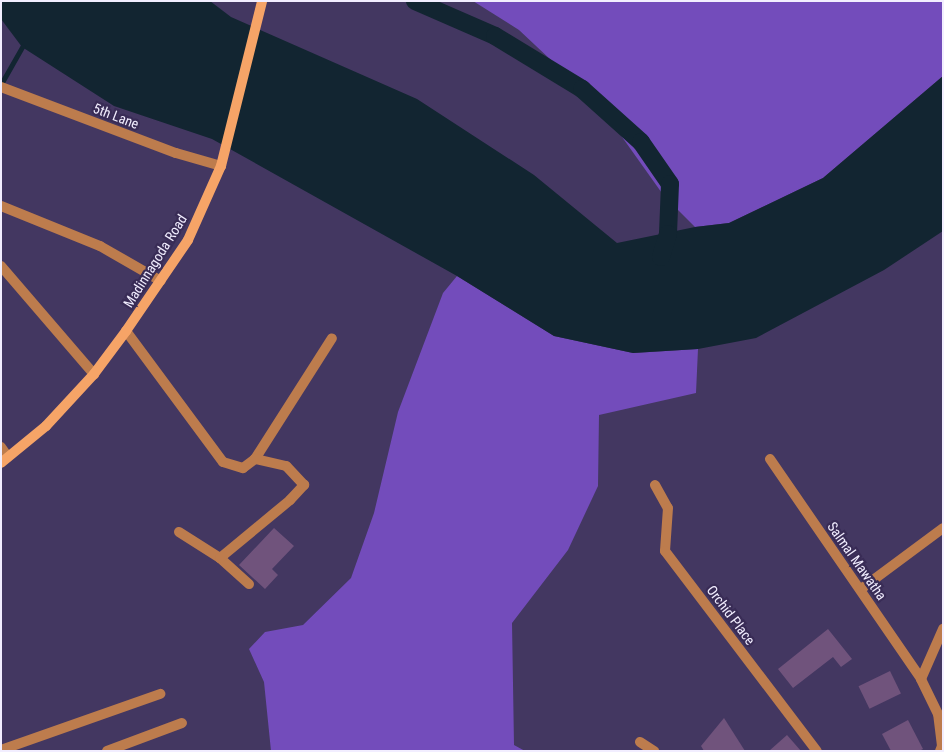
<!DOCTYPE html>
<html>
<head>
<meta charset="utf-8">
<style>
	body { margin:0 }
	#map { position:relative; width:944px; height:752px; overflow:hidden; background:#433761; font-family:"Roboto Condensed",sans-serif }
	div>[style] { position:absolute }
	.green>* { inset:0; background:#734cbb }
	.water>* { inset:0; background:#122531 }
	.stream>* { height:5px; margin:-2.5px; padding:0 2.5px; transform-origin:2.5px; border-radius:2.5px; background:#122531 }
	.canal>* { height:18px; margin:-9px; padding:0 9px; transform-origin:9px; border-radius:9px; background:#122531 }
	.building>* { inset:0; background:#70537c; transform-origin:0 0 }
	.street>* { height:10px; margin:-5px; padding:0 5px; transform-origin:5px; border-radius:5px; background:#bd7c4d }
	.secondary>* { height:10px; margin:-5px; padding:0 5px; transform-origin:5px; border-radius:5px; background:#f6a467 }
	span { translate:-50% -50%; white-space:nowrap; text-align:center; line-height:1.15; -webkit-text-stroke:4.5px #392c56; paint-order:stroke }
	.street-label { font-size:14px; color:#f2eeff }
	.frame { position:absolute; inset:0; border:2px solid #f2eeff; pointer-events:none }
</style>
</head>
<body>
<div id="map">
	<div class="green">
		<i style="clip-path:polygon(473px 1px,943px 1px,943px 76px,823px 178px,729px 223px,695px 227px,664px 196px,600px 106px,519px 30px)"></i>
		<i style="clip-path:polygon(457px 276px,554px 336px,633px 353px,698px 349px,696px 393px,599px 415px,598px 486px,568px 550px,512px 623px,514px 745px,525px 751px,271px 751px,264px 682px,249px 649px,265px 632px,303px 625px,351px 578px,374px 513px,398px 412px,443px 293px)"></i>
	</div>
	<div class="water">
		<i style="clip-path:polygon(1px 1px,210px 1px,231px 17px,417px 99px,534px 175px,617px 243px,695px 227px,729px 223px,823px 178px,943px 76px,943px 231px,884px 270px,756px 338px,698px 349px,633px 353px,554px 336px,457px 276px,212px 139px,114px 106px,22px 47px,1px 19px)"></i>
	</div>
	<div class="stream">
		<i style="left:1px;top:84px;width:43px;rotate:-60.4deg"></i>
	</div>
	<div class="canal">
		<i style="left:415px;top:1px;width:87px;rotate:23.6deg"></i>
		<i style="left:495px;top:36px;width:102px;rotate:31.3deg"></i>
		<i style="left:582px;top:89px;width:79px;rotate:41.9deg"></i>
		<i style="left:641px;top:142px;width:51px;rotate:55.4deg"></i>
		<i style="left:670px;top:184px;width:50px;rotate:92.3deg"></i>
		<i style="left:668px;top:234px;width:24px;rotate:107deg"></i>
	</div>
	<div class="building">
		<i style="clip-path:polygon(274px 528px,294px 546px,272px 569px,278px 575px,265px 589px,239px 565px)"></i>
		<i style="clip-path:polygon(828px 629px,852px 659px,841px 667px,833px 657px,793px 688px,778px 669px)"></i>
		<i style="left:890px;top:671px;width:25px;height:35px;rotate:64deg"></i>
		<i style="clip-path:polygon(724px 718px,745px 751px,704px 751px,701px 746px)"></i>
		<i style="clip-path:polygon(908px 720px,923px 749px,919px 751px,891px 751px,882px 734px)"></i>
		<i style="clip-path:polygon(787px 735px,801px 751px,769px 751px)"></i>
	</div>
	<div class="street">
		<i style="left:1px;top:87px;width:187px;rotate:20.7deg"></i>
		<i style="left:176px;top:153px;width:47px;rotate:16.1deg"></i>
		<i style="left:1px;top:206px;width:107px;rotate:22deg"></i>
		<i style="left:100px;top:246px;width:70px;rotate:29.8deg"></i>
		<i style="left:1px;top:266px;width:143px;rotate:49.3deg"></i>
		<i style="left:126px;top:331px;width:163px;rotate:53.5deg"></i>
		<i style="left:223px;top:462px;width:21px;rotate:17deg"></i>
		<i style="left:243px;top:468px;width:15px;rotate:-37deg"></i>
		<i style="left:255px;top:459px;width:143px;rotate:-57.5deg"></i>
		<i style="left:1px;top:447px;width:12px;rotate:55deg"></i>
		<i style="left:770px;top:459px;width:267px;rotate:55.5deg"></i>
		<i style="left:655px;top:485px;width:26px;rotate:61deg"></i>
		<i style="left:668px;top:508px;width:43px;rotate:94deg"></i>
		<i style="left:665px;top:551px;width:251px;rotate:52.8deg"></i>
		<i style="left:179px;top:532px;width:49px;rotate:32.4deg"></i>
		<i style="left:220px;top:558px;width:39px;rotate:42deg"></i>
		<i style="left:220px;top:558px;width:91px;rotate:-39.6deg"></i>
		<i style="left:290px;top:500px;width:21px;rotate:-47deg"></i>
		<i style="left:304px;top:485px;width:26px;rotate:-133deg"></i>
		<i style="left:286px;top:466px;width:32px;rotate:-167deg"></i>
		<i style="left:861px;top:589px;width:102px;rotate:-36.6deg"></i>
		<i style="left:640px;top:742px;width:17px;rotate:33deg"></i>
		<i style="left:1px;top:750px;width:169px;rotate:-19.4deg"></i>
		<i style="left:107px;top:751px;width:80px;rotate:-20.5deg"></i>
		<i style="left:940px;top:751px;width:5px;rotate:-68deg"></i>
		<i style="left:942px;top:746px;width:32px;rotate:-97deg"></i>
		<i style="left:938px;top:714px;width:39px;rotate:-116deg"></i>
		<i style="left:921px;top:679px;width:55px;rotate:-66.3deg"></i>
	</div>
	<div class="secondary">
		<i style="left:1px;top:463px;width:58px;rotate:-39.4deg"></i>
		<i style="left:46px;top:426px;width:71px;rotate:-47.3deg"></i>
		<i style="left:94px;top:374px;width:54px;rotate:-53.3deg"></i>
		<i style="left:126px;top:331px;width:110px;rotate:-55.7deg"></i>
		<i style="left:188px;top:240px;width:81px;rotate:-66deg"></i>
		<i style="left:221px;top:166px;width:170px;rotate:-76deg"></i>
	</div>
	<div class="street-label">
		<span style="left:116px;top:116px;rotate:21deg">5th Lane</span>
		<span style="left:155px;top:261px;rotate:-58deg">Madinnagoda Road</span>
		<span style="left:857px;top:561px;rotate:55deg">Salmal Mawatha</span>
		<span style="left:731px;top:615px;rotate:53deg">Orchid Place</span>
	</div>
	<div class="frame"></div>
</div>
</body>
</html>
